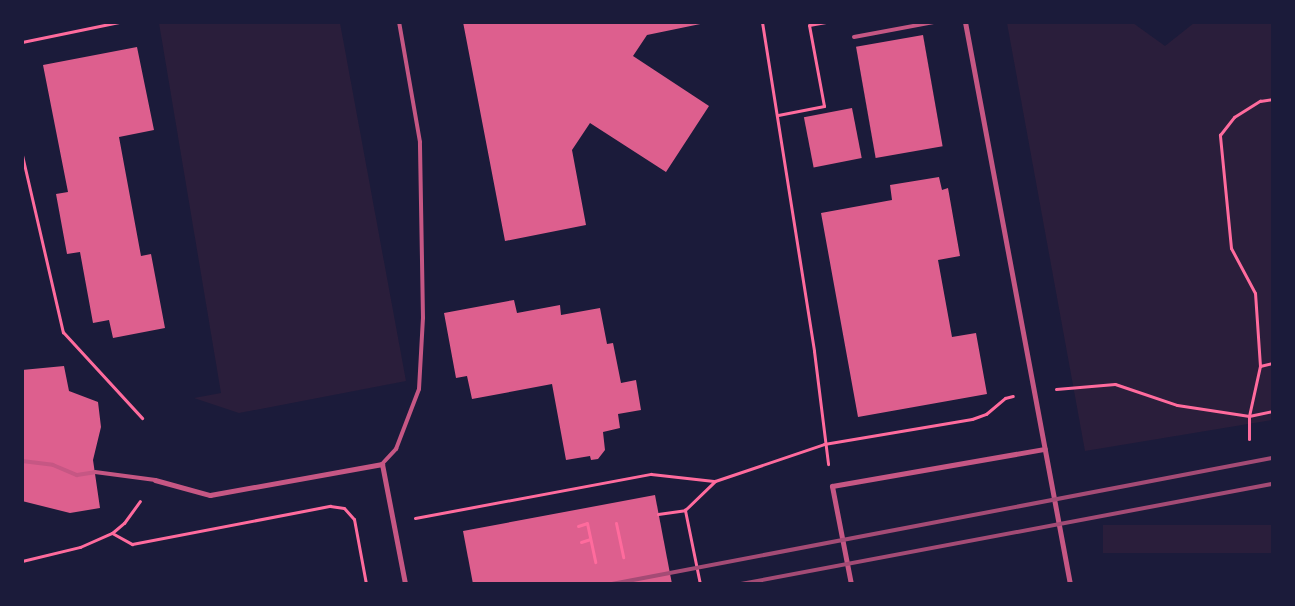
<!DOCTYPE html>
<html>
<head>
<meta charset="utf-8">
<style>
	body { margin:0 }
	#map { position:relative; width:1295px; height:606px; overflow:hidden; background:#1b1b3a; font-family:Barlow,sans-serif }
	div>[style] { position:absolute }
	.green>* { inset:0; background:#2a1e3b; transform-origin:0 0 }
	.building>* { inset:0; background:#dd5f8e; transform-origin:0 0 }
	.path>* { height:3px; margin:-1.5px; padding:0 1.5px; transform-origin:1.5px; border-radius:1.5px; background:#ff6b9d }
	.service>* { height:4px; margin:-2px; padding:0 2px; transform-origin:2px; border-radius:2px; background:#c65784 }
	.minor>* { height:5px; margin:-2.5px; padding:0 2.5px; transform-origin:2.5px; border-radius:2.5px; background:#c65784 }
	.rail>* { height:4px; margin:-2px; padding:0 2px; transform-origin:2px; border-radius:2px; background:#a44b75 }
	span { translate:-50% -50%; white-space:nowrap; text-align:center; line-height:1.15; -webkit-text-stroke:5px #1b1b3a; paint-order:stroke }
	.frame { position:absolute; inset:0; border:24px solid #1b1b3a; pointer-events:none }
</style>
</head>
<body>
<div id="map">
	<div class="green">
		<i style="clip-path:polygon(159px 23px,340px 23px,406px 381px,239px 413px,194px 398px,221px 393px)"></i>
		<i style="clip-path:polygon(1007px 23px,1133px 23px,1165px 46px,1194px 23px,1272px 23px,1272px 420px,1085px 451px)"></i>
		<i style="left:1272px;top:525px;width:28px;height:169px;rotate:90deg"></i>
	</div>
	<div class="building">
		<i style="clip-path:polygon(463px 22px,710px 22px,647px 35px,633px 56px,709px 106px,666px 172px,590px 123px,572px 150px,586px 225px,505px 241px)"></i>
		<i style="left:923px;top:35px;width:113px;height:68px;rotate:80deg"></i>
		<i style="clip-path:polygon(137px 47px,154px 130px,119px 137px,141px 256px,151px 254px,165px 328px,113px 338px,109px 320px,93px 323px,80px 252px,67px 254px,56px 194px,68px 192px,43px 65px)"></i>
		<i style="left:852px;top:108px;width:51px;height:49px;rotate:79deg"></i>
		<i style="clip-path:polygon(939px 177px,942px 190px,948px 188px,960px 256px,938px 260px,952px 337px,976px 333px,987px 394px,858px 417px,821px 213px,892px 200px,890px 185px)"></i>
		<i style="clip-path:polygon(514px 300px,517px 313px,560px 305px,561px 315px,600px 308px,607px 344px,613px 343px,621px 383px,636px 380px,641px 410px,618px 414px,620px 428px,603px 432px,605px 450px,598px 459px,591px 460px,590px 456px,566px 460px,552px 384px,472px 399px,467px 376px,456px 378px,444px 313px)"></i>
		<i style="clip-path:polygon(64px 366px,69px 391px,98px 402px,101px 427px,93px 460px,100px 508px,70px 513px,22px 501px,22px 370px)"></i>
		<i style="clip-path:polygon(655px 495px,672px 584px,473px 584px,463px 531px)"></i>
	</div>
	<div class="path">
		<i style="left:762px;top:22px;width:333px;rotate:81deg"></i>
		<i style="left:814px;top:351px;width:114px;rotate:82.9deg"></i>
		<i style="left:22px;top:42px;width:99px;rotate:-11.7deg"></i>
		<i style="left:778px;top:115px;width:47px;rotate:-11.1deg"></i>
		<i style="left:824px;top:106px;width:82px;rotate:-100.5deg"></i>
		<i style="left:809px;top:25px;width:17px;rotate:-10deg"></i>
		<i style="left:22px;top:155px;width:182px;rotate:77deg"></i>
		<i style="left:63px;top:332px;width:117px;rotate:47.4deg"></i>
		<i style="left:1260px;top:366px;width:12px;rotate:-14deg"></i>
		<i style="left:1056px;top:389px;width:59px;rotate:-4.8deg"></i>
		<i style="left:1115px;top:384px;width:65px;rotate:18.7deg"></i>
		<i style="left:1177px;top:405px;width:73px;rotate:8.7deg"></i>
		<i style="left:1249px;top:416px;width:24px;rotate:-12deg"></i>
		<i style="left:1249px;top:439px;width:23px;rotate:-90deg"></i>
		<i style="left:1249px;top:416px;width:51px;rotate:-77.6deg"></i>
		<i style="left:1260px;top:366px;width:73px;rotate:-93.9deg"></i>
		<i style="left:1255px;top:293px;width:51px;rotate:-118.1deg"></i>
		<i style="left:1231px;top:248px;width:114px;rotate:-95.6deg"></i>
		<i style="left:1220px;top:135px;width:23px;rotate:-52deg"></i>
		<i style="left:1234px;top:117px;width:31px;rotate:-32deg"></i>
		<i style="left:1260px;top:101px;width:12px;rotate:-9deg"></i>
		<i style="left:658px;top:514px;width:27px;rotate:-8deg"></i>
		<i style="left:415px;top:518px;width:240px;rotate:-10.6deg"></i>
		<i style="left:651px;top:474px;width:63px;rotate:6.3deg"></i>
		<i style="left:616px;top:523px;width:35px;rotate:78deg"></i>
		<i style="left:578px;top:526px;width:9px;rotate:-18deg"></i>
		<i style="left:587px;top:523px;width:40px;rotate:78deg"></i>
		<i style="left:112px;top:533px;width:23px;rotate:29deg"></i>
		<i style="left:132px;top:544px;width:202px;rotate:-10.9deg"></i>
		<i style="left:330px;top:506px;width:14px;rotate:8deg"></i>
		<i style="left:344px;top:508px;width:15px;rotate:48deg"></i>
		<i style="left:354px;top:519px;width:66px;rotate:79.5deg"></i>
		<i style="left:581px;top:542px;width:9px;rotate:-18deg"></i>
		<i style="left:22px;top:561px;width:60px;rotate:-13.6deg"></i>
		<i style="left:80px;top:547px;width:35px;rotate:-24deg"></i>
		<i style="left:112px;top:533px;width:16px;rotate:-40deg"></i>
		<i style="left:124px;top:523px;width:27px;rotate:-54deg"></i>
		<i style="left:700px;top:584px;width:76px;rotate:-101.5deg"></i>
		<i style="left:685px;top:510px;width:42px;rotate:-44deg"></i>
		<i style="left:715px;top:481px;width:115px;rotate:-18.7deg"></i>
		<i style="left:824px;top:444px;width:150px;rotate:-9.6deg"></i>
		<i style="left:972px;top:419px;width:15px;rotate:-20deg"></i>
		<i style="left:986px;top:414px;width:25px;rotate:-40deg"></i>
		<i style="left:1005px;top:398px;width:8px;rotate:-14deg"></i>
	</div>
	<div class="service">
		<i style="left:854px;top:37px;width:81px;rotate:-10.6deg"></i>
		<i style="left:22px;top:461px;width:31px;rotate:7deg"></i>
		<i style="left:53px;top:465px;width:26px;rotate:23deg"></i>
		<i style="left:77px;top:475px;width:18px;rotate:-9deg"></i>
		<i style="left:95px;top:472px;width:61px;rotate:7.6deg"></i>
		<i style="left:382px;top:464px;width:21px;rotate:-47deg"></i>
		<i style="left:396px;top:449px;width:64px;rotate:-69deg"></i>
		<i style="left:419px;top:389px;width:71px;rotate:-86.8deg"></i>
		<i style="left:423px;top:318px;width:176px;rotate:-91deg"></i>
		<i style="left:420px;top:142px;width:122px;rotate:-99.9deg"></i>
	</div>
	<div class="minor">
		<i style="left:965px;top:22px;width:572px;rotate:79.42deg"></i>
		<i style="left:155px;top:480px;width:57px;rotate:15.3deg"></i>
		<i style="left:210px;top:495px;width:175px;rotate:-10.2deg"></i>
		<i style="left:382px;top:464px;width:122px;rotate:79.1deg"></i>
		<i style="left:851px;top:584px;width:100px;rotate:-101deg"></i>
		<i style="left:832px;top:486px;width:216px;rotate:-9.9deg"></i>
	</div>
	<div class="rail">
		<i style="left:612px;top:584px;width:672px;rotate:-10.81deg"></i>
		<i style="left:741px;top:584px;width:540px;rotate:-10.67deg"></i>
	</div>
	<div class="frame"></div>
</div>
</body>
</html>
